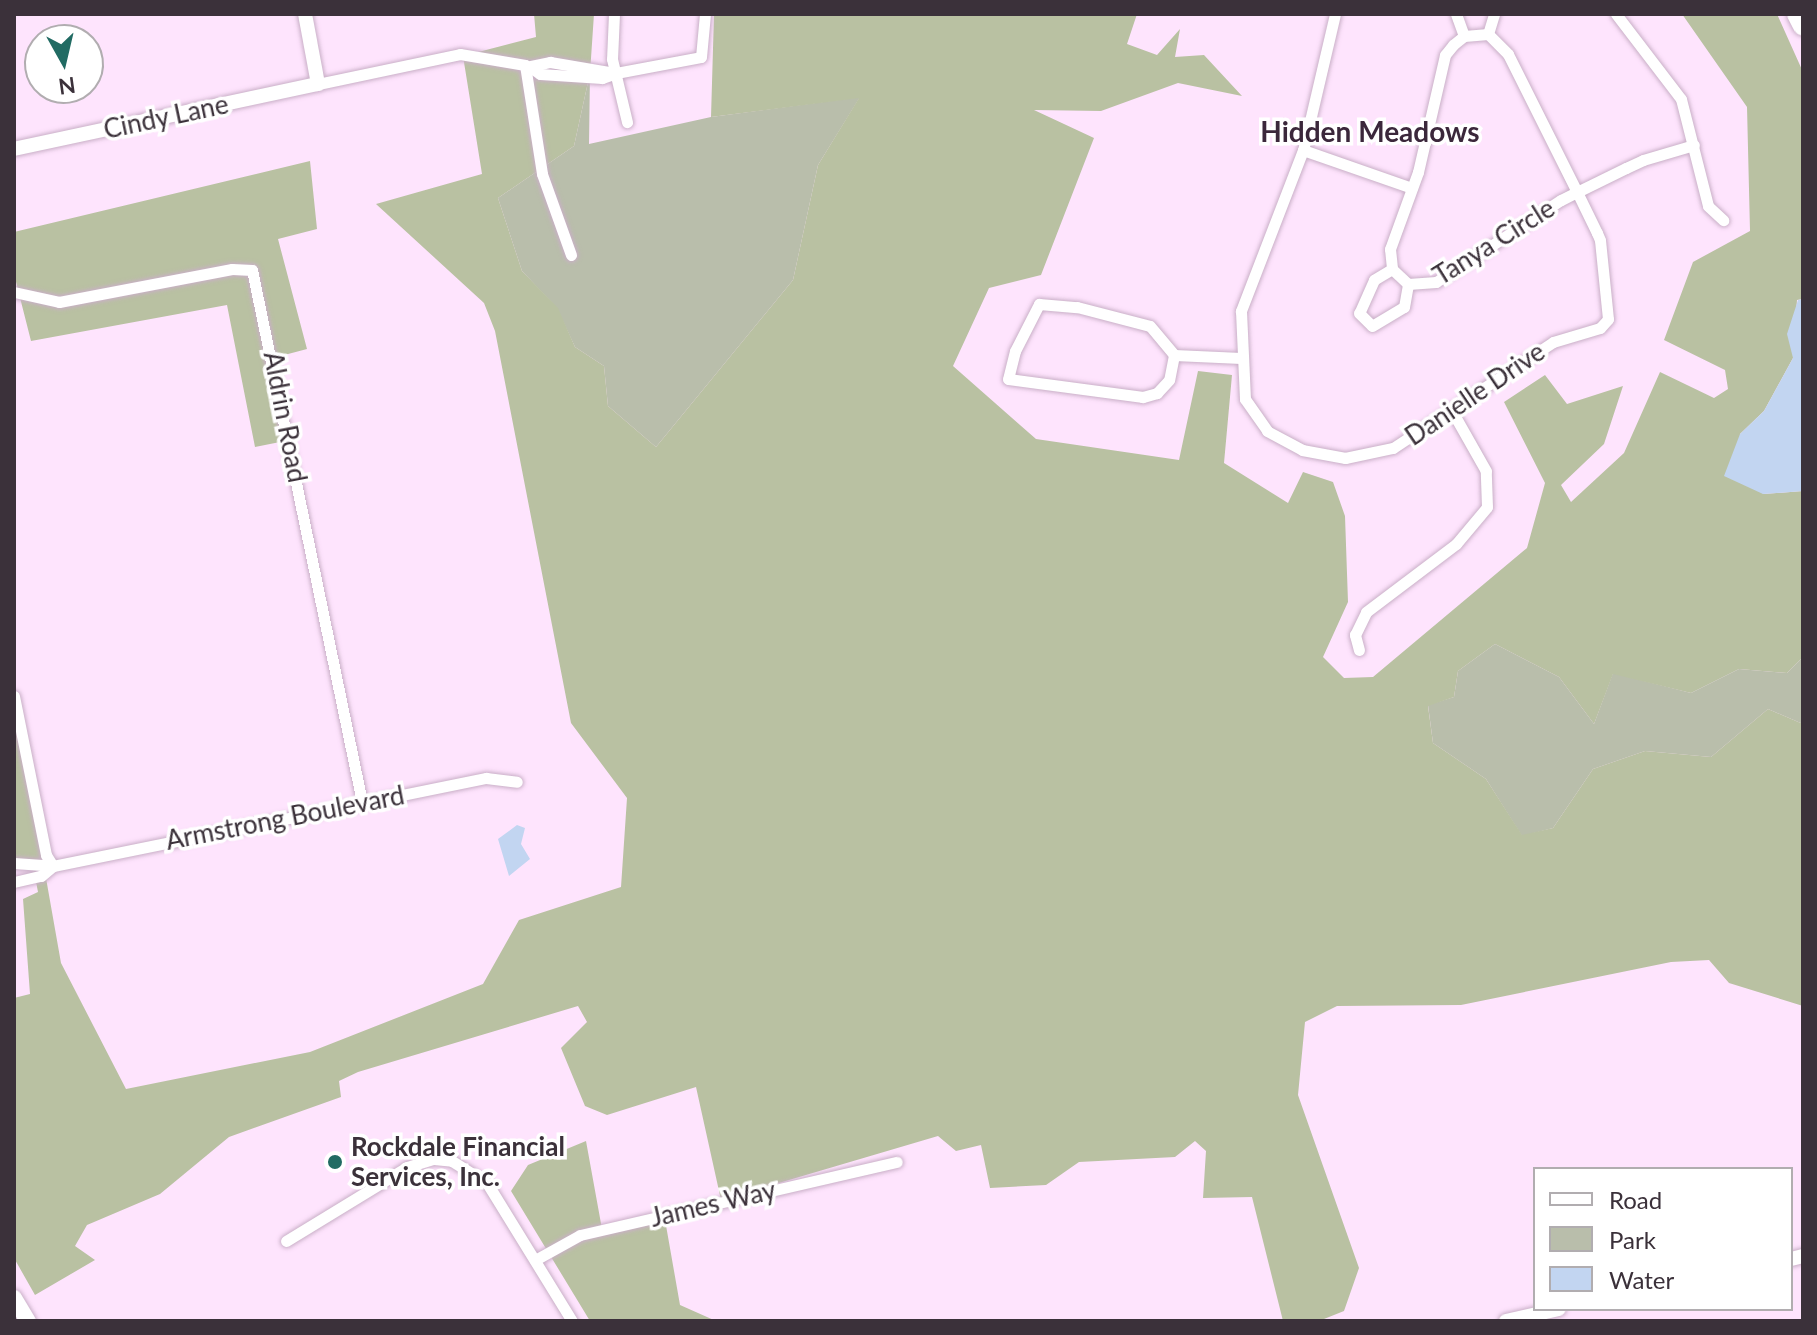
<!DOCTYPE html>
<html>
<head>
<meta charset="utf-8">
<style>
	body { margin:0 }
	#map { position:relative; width:1817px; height:1335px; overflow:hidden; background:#fee4fd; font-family:Lato,sans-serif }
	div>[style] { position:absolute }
	.green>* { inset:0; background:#b9beab }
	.forest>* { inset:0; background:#b9c1a2 }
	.water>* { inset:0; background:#c2d5f1 }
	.roads { filter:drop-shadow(0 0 2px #c9afc7) drop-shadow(0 0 2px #c9afc7) }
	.minor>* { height:11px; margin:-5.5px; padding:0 5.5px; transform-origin:5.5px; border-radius:5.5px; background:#fff }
	.tertiary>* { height:14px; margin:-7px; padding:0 7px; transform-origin:7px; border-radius:7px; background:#fff }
	.primary>* { height:16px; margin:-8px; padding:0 8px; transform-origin:8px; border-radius:8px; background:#fff }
	.motorway>* { height:20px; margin:-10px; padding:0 10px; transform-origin:10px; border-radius:10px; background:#fff }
	.dots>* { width:22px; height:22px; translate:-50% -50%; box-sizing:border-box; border:4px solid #fff; border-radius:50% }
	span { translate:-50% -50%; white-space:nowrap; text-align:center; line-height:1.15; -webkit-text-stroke:7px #fff; paint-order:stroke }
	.street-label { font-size:26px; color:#3b313a }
	.poi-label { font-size:26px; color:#3b313a; font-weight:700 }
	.left { translate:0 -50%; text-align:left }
	.neighbourhood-label { font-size:28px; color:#3b273b; font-weight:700 }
	.frame { position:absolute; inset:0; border:16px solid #3b313a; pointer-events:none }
	.legend { position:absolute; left:1533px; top:1167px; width:260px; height:144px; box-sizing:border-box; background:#fff; border:2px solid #b1adb0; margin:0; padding:10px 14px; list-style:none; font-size:24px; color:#3b313a }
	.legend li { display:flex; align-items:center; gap:16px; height:40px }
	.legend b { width:40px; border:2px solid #b1adb0 }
	.north { position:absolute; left:24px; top:24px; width:80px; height:80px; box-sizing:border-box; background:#fff; border:2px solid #b1adb0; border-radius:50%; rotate:172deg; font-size:22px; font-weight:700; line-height:32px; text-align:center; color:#3b313a }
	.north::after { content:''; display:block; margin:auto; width:28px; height:36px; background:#216b63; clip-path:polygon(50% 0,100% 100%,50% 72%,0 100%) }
</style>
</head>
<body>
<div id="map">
	<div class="green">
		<i style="clip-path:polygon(590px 73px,589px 144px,711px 117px,860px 97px,818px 165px,793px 280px,656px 447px,608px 406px,604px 366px,575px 347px,557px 308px,522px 271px,498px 198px,574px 146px)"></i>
		<i style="clip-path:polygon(1495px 644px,1559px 677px,1594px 724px,1613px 673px,1691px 693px,1739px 669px,1787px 673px,1803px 657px,1803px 724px,1768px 709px,1711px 757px,1645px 751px,1593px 769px,1553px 828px,1522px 836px,1486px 779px,1433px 743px,1428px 705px,1454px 697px,1458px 671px)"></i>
	</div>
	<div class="forest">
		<i style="clip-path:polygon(534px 14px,594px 14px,590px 73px,574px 146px,498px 198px,522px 271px,558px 308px,575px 347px,604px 366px,608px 406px,656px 447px,793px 280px,818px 165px,859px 98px,711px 117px,714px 14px,1137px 14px,1127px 44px,1157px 55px,1180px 29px,1175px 57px,1204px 55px,1242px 96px,1178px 83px,1101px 111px,1034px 110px,1094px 138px,1041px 275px,989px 288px,953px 366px,1036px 439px,1179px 460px,1198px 371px,1232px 375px,1224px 463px,1288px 503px,1303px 472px,1333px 482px,1345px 516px,1348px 602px,1323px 657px,1344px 678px,1373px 677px,1527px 548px,1545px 483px,1504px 402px,1545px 375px,1567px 404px,1623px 386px,1604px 444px,1561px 485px,1571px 502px,1624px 453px,1660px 372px,1714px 398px,1728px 389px,1725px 370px,1664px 340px,1693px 262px,1750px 231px,1747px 107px,1682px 14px,1777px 14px,1803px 72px,1803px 299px,1797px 300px,1793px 358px,1764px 411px,1740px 434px,1763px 494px,1803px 491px,1803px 657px,1787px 673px,1739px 669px,1691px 693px,1613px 674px,1594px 724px,1559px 677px,1495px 644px,1458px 671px,1454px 697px,1428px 706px,1433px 743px,1486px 779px,1522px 835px,1553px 828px,1593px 769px,1645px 751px,1711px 757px,1768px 709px,1803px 724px,1803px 1006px,1729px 983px,1709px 960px,1671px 962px,1461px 1005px,1337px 1006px,1305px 1022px,1298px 1095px,1359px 1268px,1344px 1311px,1319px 1321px,1283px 1321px,1252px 1197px,1203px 1198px,1206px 1151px,1195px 1141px,1175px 1157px,1079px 1162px,1046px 1185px,990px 1188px,981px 1145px,956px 1151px,938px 1136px,721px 1200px,696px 1087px,607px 1115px,585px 1106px,561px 1048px,587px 1022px,578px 1006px,358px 1072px,339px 1081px,341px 1097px,229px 1137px,160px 1194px,87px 1225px,75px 1246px,95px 1260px,35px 1295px,14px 1258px,14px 998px,30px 994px,23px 899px,38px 892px,33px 866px,14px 870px,14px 697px,61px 963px,126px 1089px,310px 1052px,483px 984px,519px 920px,621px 887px,627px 798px,571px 723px,495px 331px,484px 303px,376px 204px,482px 174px,463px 56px,536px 37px)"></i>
		<i style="clip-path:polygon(310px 161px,317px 229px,278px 239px,307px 349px,273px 358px,290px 440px,255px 447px,227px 305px,31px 341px,14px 274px,14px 232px)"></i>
		<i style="clip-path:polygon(586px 1141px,602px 1229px,664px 1214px,680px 1305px,716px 1321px,590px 1321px,511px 1191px,528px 1165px)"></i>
	</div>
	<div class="water">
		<i style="clip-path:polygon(1803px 299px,1803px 491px,1763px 494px,1724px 476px,1740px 434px,1764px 411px,1793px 358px,1787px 334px,1798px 300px)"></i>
		<i style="clip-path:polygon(517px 825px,525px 828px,521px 844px,530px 859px,509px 876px,498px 839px)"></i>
	</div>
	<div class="roads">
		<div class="minor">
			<i style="left:614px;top:14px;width:45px;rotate:92.5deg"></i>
			<i style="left:612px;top:59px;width:65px;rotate:76.6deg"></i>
			<i style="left:1335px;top:14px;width:140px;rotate:103.2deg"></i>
			<i style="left:1303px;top:150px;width:173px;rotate:111.1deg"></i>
			<i style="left:1241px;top:311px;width:88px;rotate:87.4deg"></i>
			<i style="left:1245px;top:399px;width:39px;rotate:55deg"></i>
			<i style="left:1267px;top:431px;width:40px;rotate:28deg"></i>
			<i style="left:1302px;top:450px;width:44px;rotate:10.5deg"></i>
			<i style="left:1345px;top:458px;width:49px;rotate:-11.8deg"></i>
			<i style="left:1393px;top:448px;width:192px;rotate:-33.5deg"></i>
			<i style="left:1553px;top:342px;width:49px;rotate:-16.6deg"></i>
			<i style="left:1600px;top:328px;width:12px;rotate:-48deg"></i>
			<i style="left:1608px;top:319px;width:79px;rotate:-95.8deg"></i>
			<i style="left:1600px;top:240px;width:8px;rotate:-113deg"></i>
			<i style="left:1597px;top:233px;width:46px;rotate:-116deg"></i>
			<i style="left:1577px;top:192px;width:154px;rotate:-116.6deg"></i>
			<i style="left:1508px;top:54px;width:28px;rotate:-135deg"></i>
			<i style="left:1488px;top:34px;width:24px;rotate:175deg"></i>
			<i style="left:1464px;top:36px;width:14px;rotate:141deg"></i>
			<i style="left:1453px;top:45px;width:13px;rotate:129deg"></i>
			<i style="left:1445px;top:55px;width:120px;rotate:103deg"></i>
			<i style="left:1418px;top:172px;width:82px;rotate:110deg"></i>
			<i style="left:1390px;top:249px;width:20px;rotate:84deg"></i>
			<i style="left:1392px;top:269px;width:22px;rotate:43deg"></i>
			<i style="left:1408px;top:284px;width:28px;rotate:-4deg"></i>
			<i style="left:1436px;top:282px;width:149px;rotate:-33.3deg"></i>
			<i style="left:1561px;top:200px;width:18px;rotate:-27deg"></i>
			<i style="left:1577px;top:192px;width:55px;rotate:-26.1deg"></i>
			<i style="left:1626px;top:168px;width:19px;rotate:-25deg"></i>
			<i style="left:1643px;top:160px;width:53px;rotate:-16.4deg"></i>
			<i style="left:1456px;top:14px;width:23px;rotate:70deg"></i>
			<i style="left:1616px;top:14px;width:107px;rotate:52.6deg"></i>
			<i style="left:1681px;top:99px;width:110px;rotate:75.8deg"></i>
			<i style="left:1708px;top:206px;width:21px;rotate:43deg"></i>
			<i style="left:1488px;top:34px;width:21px;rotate:-73deg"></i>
			<i style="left:526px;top:67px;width:25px;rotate:-12deg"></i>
			<i style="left:550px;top:62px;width:67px;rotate:9.5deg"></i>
			<i style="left:616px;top:73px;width:15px;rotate:160deg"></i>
			<i style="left:602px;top:78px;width:62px;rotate:-176.3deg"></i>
			<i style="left:540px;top:74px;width:12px;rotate:-145deg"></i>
			<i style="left:616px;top:73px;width:86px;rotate:-10.7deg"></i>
			<i style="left:701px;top:57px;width:43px;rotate:-84.7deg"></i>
			<i style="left:318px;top:84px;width:145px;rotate:-11.9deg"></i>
			<i style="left:460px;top:54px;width:66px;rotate:9.6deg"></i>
			<i style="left:525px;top:65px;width:110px;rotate:81.1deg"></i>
			<i style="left:542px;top:174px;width:86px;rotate:70.3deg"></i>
			<i style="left:1303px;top:150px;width:115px;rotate:19.2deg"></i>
			<i style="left:1392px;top:269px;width:21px;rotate:149deg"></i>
			<i style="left:1374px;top:280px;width:36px;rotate:114deg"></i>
			<i style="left:1359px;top:313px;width:18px;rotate:45deg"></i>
			<i style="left:1372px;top:326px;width:37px;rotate:-31deg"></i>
			<i style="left:1404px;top:307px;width:23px;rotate:-80deg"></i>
			<i style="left:14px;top:292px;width:46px;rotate:12.5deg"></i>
			<i style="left:59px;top:302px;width:176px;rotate:-10.8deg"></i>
			<i style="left:232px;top:269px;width:20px;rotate:3deg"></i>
			<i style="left:252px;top:270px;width:543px;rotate:78.32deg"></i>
			<i style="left:1039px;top:304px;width:38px;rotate:5deg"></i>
			<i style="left:1077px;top:307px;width:75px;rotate:14.6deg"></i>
			<i style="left:1150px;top:326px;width:38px;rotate:50deg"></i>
			<i style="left:1174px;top:355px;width:25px;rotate:101deg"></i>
			<i style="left:1169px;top:380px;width:18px;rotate:133deg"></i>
			<i style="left:1157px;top:393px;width:15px;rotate:164deg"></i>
			<i style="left:1143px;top:397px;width:136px;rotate:-172.4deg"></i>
			<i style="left:1008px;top:379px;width:29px;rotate:-76deg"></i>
			<i style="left:1015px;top:351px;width:53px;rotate:-62.9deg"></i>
			<i style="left:1174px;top:355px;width:67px;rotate:2.6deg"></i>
			<i style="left:1359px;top:650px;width:16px;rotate:-105deg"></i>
			<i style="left:1355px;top:635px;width:25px;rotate:-64deg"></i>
			<i style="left:1366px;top:612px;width:113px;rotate:-37.1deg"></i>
			<i style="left:1456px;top:544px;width:48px;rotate:-50deg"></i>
			<i style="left:1487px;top:507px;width:36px;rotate:-92deg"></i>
			<i style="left:1486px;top:471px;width:69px;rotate:-119.5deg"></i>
			<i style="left:14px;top:696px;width:162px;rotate:78.6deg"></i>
			<i style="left:46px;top:855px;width:13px;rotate:58deg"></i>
			<i style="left:14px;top:863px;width:39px;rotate:4deg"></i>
			<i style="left:53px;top:866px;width:442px;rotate:-11.5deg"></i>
			<i style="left:486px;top:778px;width:31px;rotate:7deg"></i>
			<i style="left:14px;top:882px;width:28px;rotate:-13deg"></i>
			<i style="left:41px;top:876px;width:16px;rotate:-40deg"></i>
			<i style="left:286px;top:1241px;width:142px;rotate:-31.4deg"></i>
			<i style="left:407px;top:1167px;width:28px;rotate:-17deg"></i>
			<i style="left:434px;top:1159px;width:18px;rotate:6deg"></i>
			<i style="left:452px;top:1161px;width:41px;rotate:32.2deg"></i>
			<i style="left:487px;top:1183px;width:162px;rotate:58.4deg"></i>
			<i style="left:535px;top:1260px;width:51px;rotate:-29.1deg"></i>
			<i style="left:580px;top:1235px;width:325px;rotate:-13deg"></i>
		</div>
		<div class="tertiary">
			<i style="left:14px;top:149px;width:311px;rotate:-12.1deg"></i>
			<i style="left:318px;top:84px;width:71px;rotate:-100.5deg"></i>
			<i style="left:1791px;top:1259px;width:12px;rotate:-14deg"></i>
			<i style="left:1506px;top:1321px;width:54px;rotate:-12.8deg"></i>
		</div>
		<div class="primary">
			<i style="left:14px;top:1298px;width:27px;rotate:59deg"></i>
		</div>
		<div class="motorway">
			<i style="left:1797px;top:14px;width:13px;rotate:63deg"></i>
		</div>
	</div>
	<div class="dots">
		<i style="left:335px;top:1162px;background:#216b63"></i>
	</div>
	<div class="street-label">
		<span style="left:166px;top:117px;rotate:-12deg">Cindy Lane</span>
		<span style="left:1494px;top:242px;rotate:-32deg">Tanya Circle</span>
		<span style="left:1475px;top:394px;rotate:-34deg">Danielle Drive</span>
		<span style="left:285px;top:417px;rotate:79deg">Aldrin Road</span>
		<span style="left:285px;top:818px;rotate:-11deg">Armstrong Boulevard</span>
		<span style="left:713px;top:1204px;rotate:-13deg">James Way</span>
	</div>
	<div class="poi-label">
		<span class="left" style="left:351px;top:1162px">Rockdale Financial<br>Services, Inc.</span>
	</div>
	<div class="neighbourhood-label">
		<span style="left:1370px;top:131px">Hidden Meadows</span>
	</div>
	<div class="frame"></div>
	<ul class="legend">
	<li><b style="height:10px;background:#fff"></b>Road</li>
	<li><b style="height:22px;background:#b9beab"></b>Park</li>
	<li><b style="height:22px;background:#c2d5f1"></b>Water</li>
	</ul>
	<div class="north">N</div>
</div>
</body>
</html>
